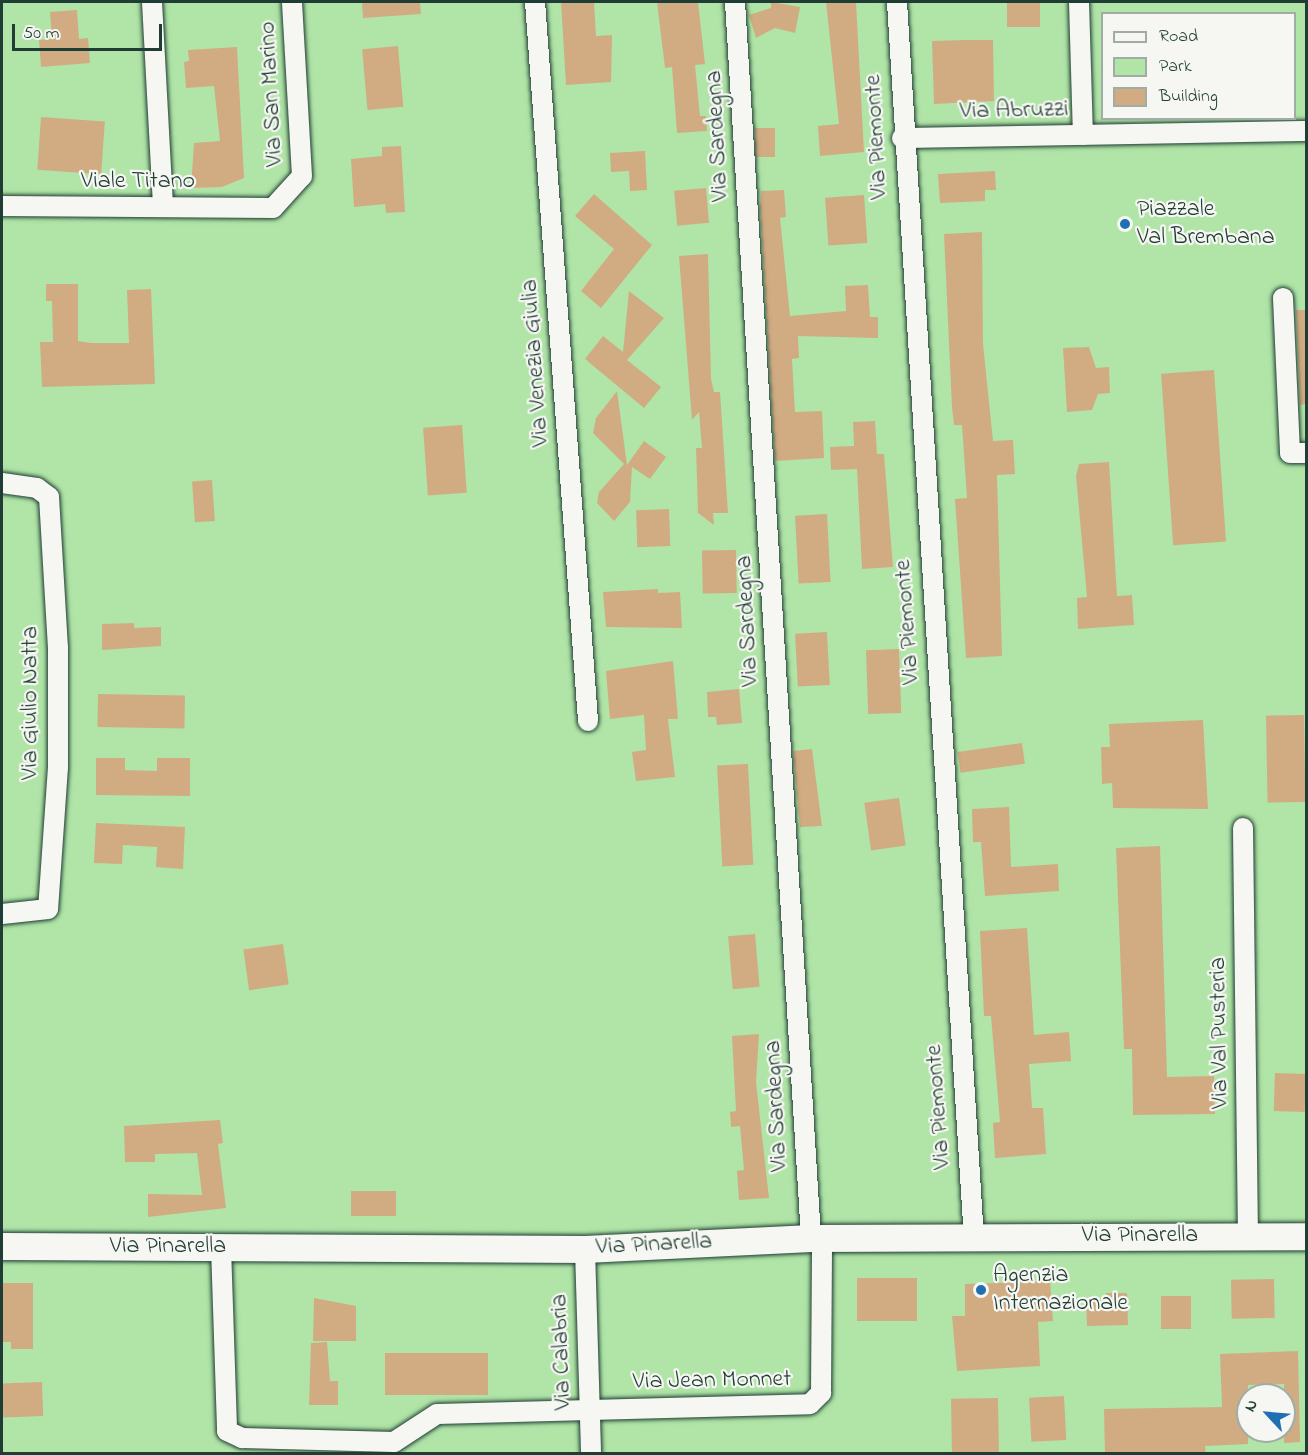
<!DOCTYPE html>
<html>
<head>
<meta charset="utf-8">
<style>
	body { margin:0 }
	#map { position:relative; width:1308px; height:1455px; overflow:hidden; background:#efe7dc; font-family:"Indie Flower",sans-serif }
	div>[style] { position:absolute }
	.green>* { inset:0; background:#b0e5a7 }
	.building>* { inset:0; background:#d1ac83; transform-origin:0 0 }
	.roads { filter:drop-shadow(0 0 2px #1f3d34) drop-shadow(0 0 2px #1f3d34) }
	.street>* { height:20px; margin:-10px; padding:0 10px; transform-origin:10px; border-radius:10px; background:#f6f6f2 }
	.secondary>* { height:27px; margin:-13.5px; padding:0 13.5px; transform-origin:13.5px; border-radius:13.5px; background:#f6f6f2 }
	.dots>* { width:16px; height:16px; translate:-50% -50%; box-sizing:border-box; border:3px solid #f6f6f2; border-radius:50% }
	span { translate:-50% -50%; white-space:nowrap; text-align:center; line-height:1.15; -webkit-text-stroke:4.5px #f6f6f2; paint-order:stroke }
	.street-label { font-size:24px; color:#1f3d34 }
	.poi-label { font-size:24px; color:#1f3d34 }
	.left { translate:0 -50%; text-align:left }
	.frame { position:absolute; inset:0; border:3px solid #1f3d34; pointer-events:none }
	.legend { position:absolute; left:1101px; top:12px; width:195px; height:108px; box-sizing:border-box; background:#f6f6f2; border:2px solid #a0aca6; margin:0; padding:8px 10px; list-style:none; font-size:18px; color:#1f3d34 }
	.legend li { display:flex; align-items:center; gap:12px; height:30px }
	.legend b { width:30px; border:2px solid #a0aca6 }
	.north { position:absolute; left:1236px; top:1383px; width:60px; height:60px; box-sizing:border-box; background:#f6f6f2; border:2px solid #a0aca6; border-radius:50%; rotate:296deg; font-size:16px; font-weight:700; line-height:24px; text-align:center; color:#1f3d34 }
	.north::after { content:''; display:block; margin:auto; width:21px; height:27px; background:#1f6fb2; clip-path:polygon(50% 0,100% 100%,50% 72%,0 100%) }
	.scale { position:absolute; left:12px; top:24px; width:150px; height:27px; box-sizing:border-box; border:3px solid #1f3d34; border-top:0; padding-left:8px; font-size:18px; line-height:21px; white-space:nowrap; color:#1f3d34; -webkit-text-stroke:4px #f6f6f2; paint-order:stroke }
</style>
</head>
<body>
<div id="map">
	<div class="green">
		<i style="clip-path:polygon(evenodd,2px 2px,1306px 2px,1306px 1453px,2px 1454px,2px 2px,1102px 14px,1294px 14px,1294px 118px,1102px 118px,1102px 14px,2px 2px,1248px 1395px,1284px 1395px,1284px 1431px,1248px 1431px,1248px 1395px)"></i>
	</div>
	<div class="building">
		<i style="clip-path:polygon(362px 2px,420px 2px,421px 14px,363px 18px)"></i>
		<i style="clip-path:polygon(561px 2px,594px 2px,596px 36px,612px 35px,611px 82px,566px 85px)"></i>
		<i style="clip-path:polygon(657px 2px,698px 2px,705px 64px,695px 65px,700px 116px,706px 116px,707px 131px,677px 133px,672px 67px,665px 68px)"></i>
		<i style="clip-path:polygon(771px 2px,800px 7px,795px 33px,775px 28px,756px 38px,749px 15px,771px 8px)"></i>
		<i style="clip-path:polygon(826px 2px,856px 2px,864px 152px,820px 156px,818px 126px,839px 124px)"></i>
		<i style="left:1007px;top:2px;width:33px;height:25px"></i>
		<i style="clip-path:polygon(77px 10px,79px 39px,88px 38px,90px 63px,41px 67px,39px 40px,52px 39px,50px 12px)"></i>
		<i style="clip-path:polygon(965px 40px,993px 40px,994px 101px,934px 104px,932px 41px)"></i>
		<i style="left:398px;top:46px;width:61px;height:36px;rotate:85deg"></i>
		<i style="clip-path:polygon(237px 47px,244px 178px,222px 187px,191px 188px,194px 143px,220px 141px,214px 86px,186px 88px,184px 62px,189px 61px,188px 50px)"></i>
		<i style="left:41px;top:117px;width:64px;height:53px;rotate:4deg"></i>
		<i style="left:755px;top:128px;width:20px;height:29px"></i>
		<i style="clip-path:polygon(401px 146px,405px 212px,386px 213px,385px 204px,354px 207px,351px 159px,382px 156px,382px 147px)"></i>
		<i style="clip-path:polygon(645px 151px,647px 190px,630px 191px,629px 171px,611px 172px,610px 153px)"></i>
		<i style="clip-path:polygon(995px 171px,996px 190px,985px 190px,985px 201px,940px 203px,938px 174px)"></i>
		<i style="left:706px;top:188px;width:35px;height:32px;rotate:85deg"></i>
		<i style="clip-path:polygon(784px 190px,786px 217px,780px 218px,790px 316px,846px 311px,845px 286px,868px 285px,870px 317px,878px 317px,878px 338px,798px 336px,799px 358px,792px 359px,795px 412px,822px 411px,824px 458px,775px 461px,760px 207px,761px 191px)"></i>
		<i style="clip-path:polygon(594px 194px,652px 245px,601px 308px,581px 291px,614px 249px,575px 216px)"></i>
		<i style="left:864px;top:195px;width:48px;height:39px;rotate:86deg"></i>
		<i style="clip-path:polygon(982px 232px,983px 344px,993px 441px,1013px 440px,1015px 474px,997px 475px,1002px 656px,966px 658px,955px 499px,967px 498px,962px 425px,954px 425px,952px 408px,944px 234px)"></i>
		<i style="clip-path:polygon(708px 254px,711px 379px,714px 392px,720px 392px,728px 513px,713px 513px,714px 525px,698px 513px,696px 448px,702px 448px,699px 412px,692px 420px,679px 256px)"></i>
		<i style="clip-path:polygon(46px 284px,78px 284px,78px 341px,91px 343px,129px 343px,127px 290px,151px 289px,155px 384px,42px 387px,40px 342px,53px 342px,52px 301px,46px 301px)"></i>
		<i style="clip-path:polygon(629px 291px,664px 318px,627px 360px,661px 387px,644px 408px,585px 359px,603px 336px,623px 352px)"></i>
		<i style="clip-path:polygon(1296px 310px,1306px 310px,1306px 404px,1300px 405px)"></i>
		<i style="clip-path:polygon(1089px 347px,1096px 368px,1109px 367px,1110px 393px,1098px 394px,1092px 410px,1067px 412px,1063px 348px)"></i>
		<i style="left:1214px;top:370px;width:172px;height:53px;rotate:86deg"></i>
		<i style="clip-path:polygon(617px 391px,627px 465px,644px 441px,666px 457px,650px 479px,632px 467px,630px 502px,614px 521px,597px 503px,599px 492px,624px 464px,593px 433px,596px 418px)"></i>
		<i style="clip-path:polygon(875px 421px,877px 454px,884px 454px,893px 567px,862px 569px,857px 469px,831px 470px,830px 447px,854px 446px,853px 422px)"></i>
		<i style="left:462px;top:425px;width:68px;height:39px;rotate:86deg"></i>
		<i style="clip-path:polygon(1109px 462px,1117px 596px,1132px 595px,1134px 625px,1078px 629px,1077px 598px,1087px 597px,1076px 476px,1079px 464px)"></i>
		<i style="left:212px;top:480px;width:41px;height:20px;rotate:86deg"></i>
		<i style="left:669px;top:509px;width:37px;height:33px;rotate:88deg"></i>
		<i style="left:827px;top:514px;width:68px;height:32px;rotate:87deg"></i>
		<i style="left:736px;top:550px;width:43px;height:34px;rotate:89deg"></i>
		<i style="clip-path:polygon(658px 589px,658px 593px,680px 592px,682px 628px,606px 627px,603px 592px)"></i>
		<i style="clip-path:polygon(134px 623px,134px 628px,161px 627px,161px 646px,102px 650px,102px 624px)"></i>
		<i style="left:827px;top:632px;width:53px;height:32px;rotate:87deg"></i>
		<i style="left:899px;top:649px;width:64px;height:33px;rotate:88deg"></i>
		<i style="clip-path:polygon(673px 661px,678px 719px,668px 719px,675px 777px,636px 781px,632px 752px,646px 750px,644px 715px,610px 719px,606px 671px)"></i>
		<i style="clip-path:polygon(739px 689px,742px 723px,717px 725px,716px 717px,708px 717px,707px 692px)"></i>
		<i style="left:98px;top:694px;width:87px;height:33px;rotate:1deg"></i>
		<i style="left:1304px;top:715px;width:87px;height:38px;rotate:89deg"></i>
		<i style="clip-path:polygon(1203px 720px,1208px 809px,1113px 808px,1112px 783px,1102px 784px,1101px 747px,1110px 747px,1109px 724px)"></i>
		<i style="left:1022px;top:743px;width:21px;height:65px;rotate:82deg"></i>
		<i style="clip-path:polygon(812px 749px,822px 826px,800px 827px,793px 751px)"></i>
		<i style="clip-path:polygon(96px 758px,125px 758px,125px 770px,157px 771px,157px 758px,190px 758px,190px 796px,96px 795px)"></i>
		<i style="left:748px;top:764px;width:101px;height:31px;rotate:87deg"></i>
		<i style="left:899px;top:798px;width:48px;height:35px;rotate:82deg"></i>
		<i style="clip-path:polygon(1009px 807px,1011px 867px,1058px 864px,1059px 891px,985px 896px,981px 842px,973px 842px,972px 809px)"></i>
		<i style="clip-path:polygon(96px 823px,185px 827px,183px 869px,156px 867px,157px 847px,123px 845px,122px 864px,94px 863px)"></i>
		<i style="clip-path:polygon(1160px 846px,1167px 1077px,1214px 1076px,1215px 1114px,1133px 1115px,1132px 1049px,1124px 1049px,1116px 848px)"></i>
		<i style="clip-path:polygon(1027px 928px,1034px 1035px,1069px 1032px,1071px 1061px,1029px 1064px,1032px 1108px,1043px 1108px,1046px 1154px,995px 1158px,993px 1123px,1000px 1122px,991px 1016px,984px 1016px,980px 931px)"></i>
		<i style="left:755px;top:934px;width:53px;height:27px;rotate:85deg"></i>
		<i style="left:283px;top:944px;width:41px;height:40px;rotate:82deg"></i>
		<i style="clip-path:polygon(759px 1034px,756px 1082px,769px 1198px,739px 1200px,737px 1171px,744px 1170px,740px 1126px,731px 1127px,730px 1112px,736px 1111px,732px 1036px)"></i>
		<i style="left:1275px;top:1073px;width:31px;height:38px;rotate:2deg"></i>
		<i style="clip-path:polygon(220px 1120px,223px 1143px,218px 1144px,226px 1208px,148px 1217px,148px 1194px,202px 1195px,197px 1153px,155px 1154px,155px 1162px,125px 1162px,124px 1126px)"></i>
		<i style="left:351px;top:1191px;width:45px;height:25px"></i>
		<i style="left:857px;top:1278px;width:60px;height:43px"></i>
		<i style="left:1274px;top:1279px;width:39px;height:43px;rotate:89deg"></i>
		<i style="clip-path:polygon(1050px 1281px,1053px 1321px,1038px 1322px,1040px 1366px,957px 1371px,952px 1316px,965px 1316px,965px 1284px)"></i>
		<i style="clip-path:polygon(2px 1283px,33px 1283px,33px 1349px,11px 1349px,11px 1342px,2px 1342px)"></i>
		<i style="clip-path:polygon(1106px 1293px,1127px 1293px,1128px 1325px,1087px 1326px,1086px 1299px,1106px 1299px)"></i>
		<i style="left:1191px;top:1296px;width:33px;height:30px;rotate:90deg"></i>
		<i style="clip-path:polygon(314px 1298px,356px 1306px,356px 1341px,313px 1341px)"></i>
		<i style="clip-path:polygon(327px 1342px,330px 1381px,338px 1381px,338px 1405px,309px 1405px,311px 1343px)"></i>
		<i style="clip-path:polygon(1298px 1351px,1300px 1442px,1284px 1443px,1284px 1384px,1248px 1385px,1248px 1444px,1205px 1446px,1206px 1454px,1105px 1454px,1104px 1409px,1222px 1407px,1220px 1354px)"></i>
		<i style="left:385px;top:1353px;width:103px;height:42px"></i>
		<i style="left:42px;top:1382px;width:34px;height:40px;rotate:88deg"></i>
		<i style="left:1064px;top:1396px;width:44px;height:35px;rotate:87deg"></i>
		<i style="left:998px;top:1398px;width:56px;height:47px;rotate:89deg"></i>
	</div>
	<div class="roads">
		<div class="street">
			<i style="left:152px;top:2px;width:205px;rotate:86.9deg"></i>
			<i style="left:535px;top:2px;width:721px;rotate:85.78deg"></i>
			<i style="left:735px;top:2px;width:1238px;rotate:86.48deg"></i>
			<i style="left:897px;top:2px;width:1239px;rotate:86.44deg"></i>
			<i style="left:1079px;top:2px;width:133px;rotate:88.3deg"></i>
			<i style="left:902px;top:138px;width:404px;rotate:-1deg"></i>
			<i style="left:2px;top:206px;width:271px;rotate:0.4deg"></i>
			<i style="left:273px;top:208px;width:43px;rotate:-47.8deg"></i>
			<i style="left:302px;top:176px;width:174px;rotate:-93.3deg"></i>
			<i style="left:1283px;top:298px;width:155px;rotate:87.4deg"></i>
			<i style="left:1290px;top:453px;width:16px"></i>
			<i style="left:2px;top:483px;width:35px;rotate:8deg"></i>
			<i style="left:37px;top:488px;width:15px;rotate:37deg"></i>
			<i style="left:49px;top:497px;width:150px;rotate:86.6deg"></i>
			<i style="left:58px;top:647px;width:120px;rotate:90deg"></i>
			<i style="left:58px;top:767px;width:142px;rotate:94deg"></i>
			<i style="left:48px;top:909px;width:46px;rotate:173.8deg"></i>
			<i style="left:1243px;top:828px;width:408px;rotate:89.3deg"></i>
			<i style="left:221px;top:1247px;width:184px;rotate:88.1deg"></i>
			<i style="left:227px;top:1431px;width:17px;rotate:25deg"></i>
			<i style="left:242px;top:1438px;width:152px;rotate:1.5deg"></i>
			<i style="left:394px;top:1442px;width:51px;rotate:-33.1deg"></i>
			<i style="left:437px;top:1414px;width:373px;rotate:-1.5deg"></i>
			<i style="left:810px;top:1404px;width:16px;rotate:-45deg"></i>
			<i style="left:821px;top:1393px;width:155px;rotate:-89.6deg"></i>
			<i style="left:585px;top:1249px;width:205px;rotate:88.3deg"></i>
		</div>
		<div class="secondary">
			<i style="left:2px;top:1246px;width:583px;rotate:0.29deg"></i>
			<i style="left:585px;top:1249px;width:226px;rotate:-2.8deg"></i>
			<i style="left:811px;top:1238px;width:495px;rotate:-0.2deg"></i>
		</div>
	</div>
	<div class="dots">
		<i style="left:1125px;top:224px;background:#1f6fb2"></i>
		<i style="left:981px;top:1290px;background:#1f6fb2"></i>
	</div>
	<div class="street-label">
		<span style="left:272px;top:94px;rotate:-93deg">Via San Marino</span>
		<span style="left:1014px;top:111px;rotate:-1deg">Via Abruzzi</span>
		<span style="left:718px;top:136px;rotate:-93deg">Via Sardegna</span>
		<span style="left:877px;top:137px;rotate:-93deg">Via Piemonte</span>
		<span style="left:138px;top:182px">Viale Titano</span>
		<span style="left:536px;top:363px;rotate:-94deg">Via Venezia Giulia</span>
		<span style="left:748px;top:621px;rotate:-93deg">Via Sardegna</span>
		<span style="left:908px;top:622px;rotate:-94deg">Via Piemonte</span>
		<span style="left:31px;top:703px;rotate:-90deg">Via Giulio Natta</span>
		<span style="left:1220px;top:1033px;rotate:-91deg">Via Val Pusteria</span>
		<span style="left:777px;top:1106px;rotate:-93deg">Via Sardegna</span>
		<span style="left:939px;top:1107px;rotate:-94deg">Via Piemonte</span>
		<span style="left:1140px;top:1236px">Via Pinarella</span>
		<span style="left:654px;top:1245px;rotate:-3deg">Via Pinarella</span>
		<span style="left:168px;top:1247px">Via Pinarella</span>
		<span style="left:562px;top:1352px;rotate:-92deg">Via Calabria</span>
		<span style="left:712px;top:1381px;rotate:-1deg">Via Jean Monnet</span>
	</div>
	<div class="poi-label">
		<span class="left" style="left:1137px;top:224px">Piazzale<br>Val Brembana</span>
		<span class="left" style="left:993px;top:1290px">Agenzia<br>Internazionale</span>
	</div>
	<div class="frame"></div>
	<ul class="legend">
	<li><b style="height:8px;background:#f6f6f2"></b>Road</li>
	<li><b style="height:16px;background:#b0e5a7"></b>Park</li>
	<li><b style="height:16px;background:#d1ac83"></b>Building</li>
	</ul>
	<div class="north">N</div>
	<div class="scale">50 m</div>
</div>
</body>
</html>
